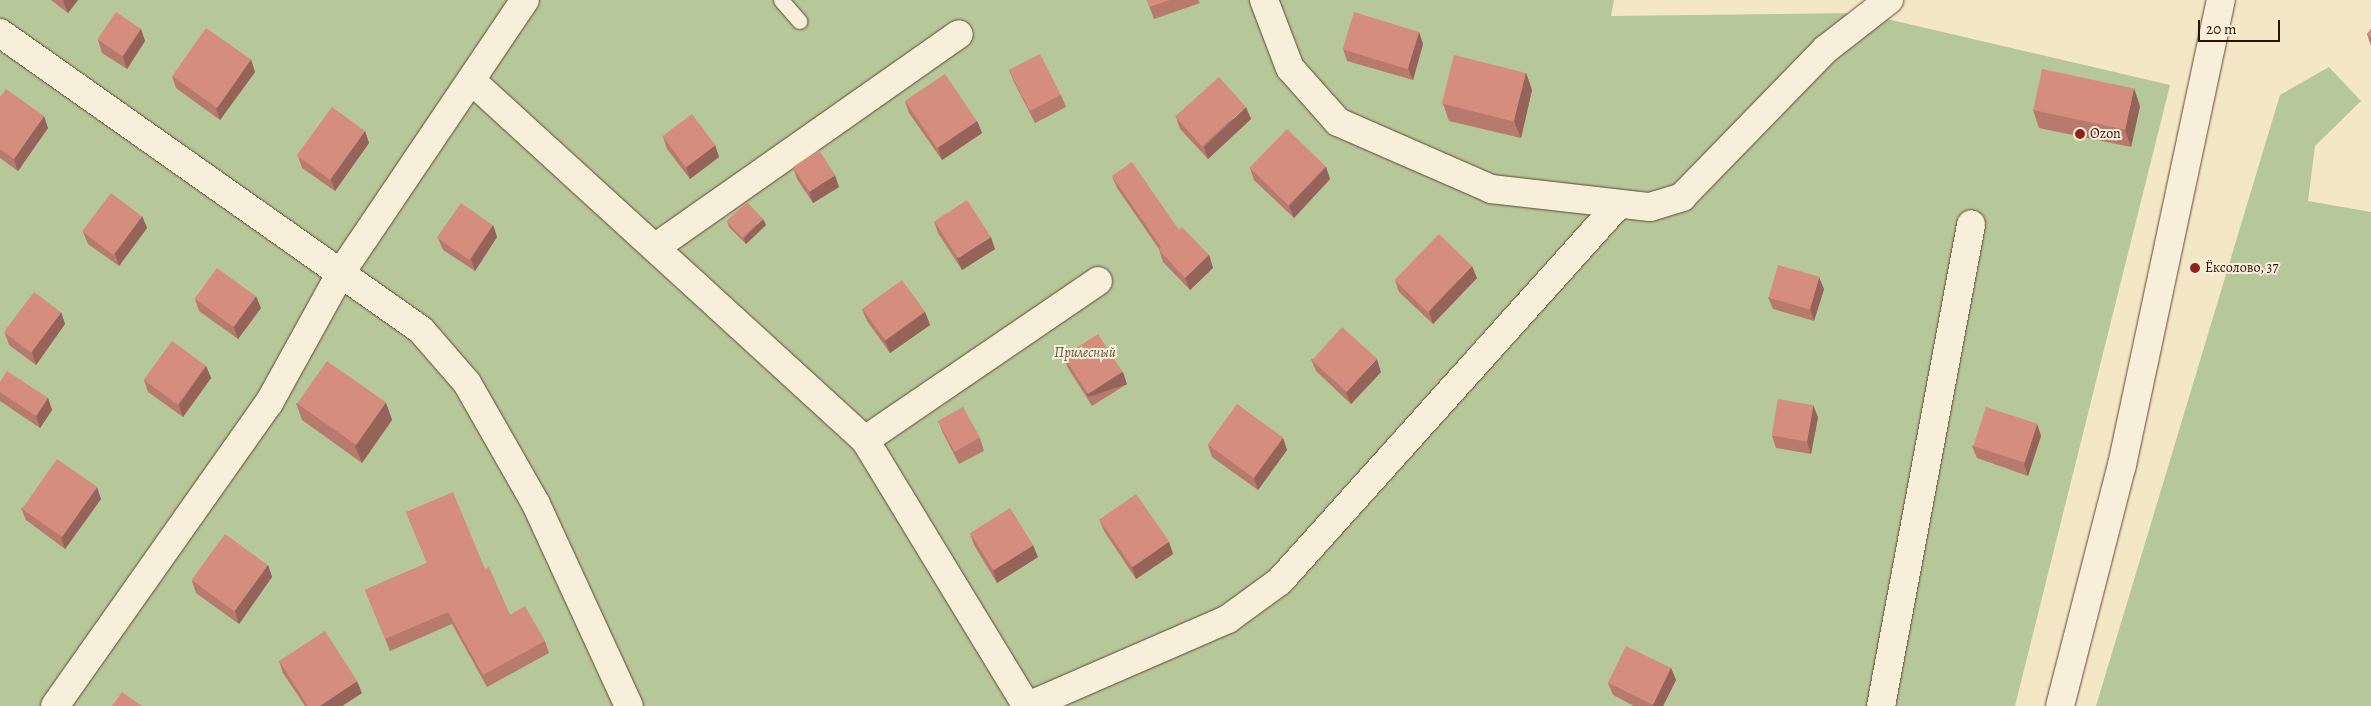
<!DOCTYPE html>
<html>
<head>
<meta charset="utf-8">
<style>
	body { margin:0 }
	#map { position:relative; width:2371px; height:706px; overflow:hidden; background:#f4e7c6; font-family:Alegreya,serif }
	div>[style] { position:absolute }
	.green>* { inset:0; background:#b6c799 }
	.roads { filter:drop-shadow(0 0 1px #614632) drop-shadow(0 0 1px #614632) }
	.service>* { height:15px; margin:-7.5px; padding:0 7.5px; transform-origin:7.5px; border-radius:7.5px; background:#f8efda }
	.minor>* { height:28px; margin:-14px; padding:0 14px; transform-origin:14px; border-radius:14px; background:#f8efda }
	.tertiary>* { height:28px; margin:-14px; padding:0 14px; transform-origin:14px; border-radius:14px; background:#f8efda }
	.wall>* { inset:0; background:#b77a6c }
	.shaded-wall>* { inset:0; background:#956358; transform-origin:0 0 }
	.building>* { inset:0; background:#d58e7d; transform-origin:0 0 }
	.dots>* { width:14px; height:14px; translate:-50% -50%; box-sizing:border-box; border:2px solid #f8efda; border-radius:50% }
	span { translate:-50% -50%; white-space:nowrap; text-align:center; line-height:1.15; -webkit-text-stroke:4px #f8efda; paint-order:stroke }
	.poi-label { font-size:14px; color:#301100 }
	.left { translate:0 -50%; text-align:left }
	.park-label { font-size:14px; color:#5f5136; font-style:italic }
	.scale { position:absolute; left:2198px; top:20px; width:82px; height:22px; box-sizing:border-box; border:2px solid #301100; border-top:0; padding-left:6px; font-size:15px; line-height:18px; white-space:nowrap; color:#301100; -webkit-text-stroke:4px #f8efda; paint-order:stroke }
</style>
</head>
<body>
<div id="map">
	<div class="green">
		<i style="clip-path:polygon(0 0,1614px 0,1611px 16px,1861px 13px,2170px 85px,2015px 706px,0 706px)"></i>
		<i style="clip-path:polygon(2329px 67px,2361px 101px,2315px 146px,2308px 201px,2371px 212px,2371px 706px,2096px 706px,2280px 95px)"></i>
	</div>
	<div class="roads">
		<div class="service">
			<i style="left:781px;top:0;width:28px;rotate:49deg"></i>
		</div>
		<div class="minor">
			<i style="left:1264px;top:0;width:73px;rotate:69.1deg"></i>
			<i style="left:1290px;top:68px;width:72px;rotate:48.4deg"></i>
			<i style="left:1338px;top:122px;width:167px;rotate:23.6deg"></i>
			<i style="left:1491px;top:189px;width:160px;rotate:6.5deg"></i>
			<i style="left:1650px;top:207px;width:34px;rotate:-17deg"></i>
			<i style="left:1682px;top:197px;width:206px;rotate:-45.8deg"></i>
			<i style="left:1826px;top:49px;width:80px;rotate:-37.9deg"></i>
			<i style="left:0;top:33px;width:515px;rotate:35.2deg"></i>
			<i style="left:421px;top:330px;width:70px;rotate:49deg"></i>
			<i style="left:467px;top:383px;width:139px;rotate:60.3deg"></i>
			<i style="left:536px;top:504px;width:222px;rotate:65.3deg"></i>
			<i style="left:472px;top:81px;width:532px;rotate:42.41deg"></i>
			<i style="left:865px;top:440px;width:311px;rotate:58.7deg"></i>
			<i style="left:656px;top:247px;width:370px;rotate:-35.1deg"></i>
			<i style="left:865px;top:440px;width:282px;rotate:-34.3deg"></i>
			<i style="left:55px;top:706px;width:371px;rotate:-54.8deg"></i>
			<i style="left:269px;top:403px;width:151px;rotate:-61.1deg"></i>
			<i style="left:342px;top:271px;width:327px;rotate:-56deg"></i>
			<i style="left:1028px;top:706px;width:218px;rotate:-23.5deg"></i>
			<i style="left:1228px;top:619px;width:64px;rotate:-36.2deg"></i>
			<i style="left:1280px;top:581px;width:506px;rotate:-48.05deg"></i>
			<i style="left:1881px;top:706px;width:490px;rotate:-79.4deg"></i>
		</div>
		<div class="tertiary">
			<i style="left:2060px;top:706px;width:249px;rotate:-75.6deg"></i>
			<i style="left:2122px;top:465px;width:475px;rotate:-78deg"></i>
		</div>
	</div>
	<div class="wall">
		<i style="clip-path:polygon(51px 0,78px 0,68px 13px)"></i>
		<i style="clip-path:polygon(1147px 0,1198px 0,1200px 3px,1154px 19px)"></i>
		<i style="clip-path:polygon(141px 29px,145px 41px,127px 69px,102px 53px,98px 40px)"></i>
		<i style="clip-path:polygon(2371px 29px,2371px 46px,2367px 34px)"></i>
		<i style="clip-path:polygon(1419px 32px,1423px 44px,1413px 80px,1347px 61px,1343px 49px)"></i>
		<i style="clip-path:polygon(1009px 70px,1061px 95px,1066px 107px,1035px 123px,1014px 82px)"></i>
		<i style="clip-path:polygon(255px 72px,220px 120px,176px 88px,172px 76px)"></i>
		<i style="clip-path:polygon(1526px 73px,1532px 90px,1521px 138px,1449px 121px,1443px 104px)"></i>
		<i style="clip-path:polygon(0 97px,48px 128px,18px 171px,0 158px)"></i>
		<i style="clip-path:polygon(905px 101px,977px 121px,982px 133px,942px 160px,909px 113px)"></i>
		<i style="clip-path:polygon(2140px 106px,2131px 147px,2039px 128px,2033px 110px)"></i>
		<i style="clip-path:polygon(1176px 117px,1251px 119px,1208px 159px,1180px 129px)"></i>
		<i style="clip-path:polygon(365px 131px,369px 143px,335px 191px,302px 168px,298px 156px)"></i>
		<i style="clip-path:polygon(663px 137px,715px 145px,719px 157px,690px 179px,667px 149px)"></i>
		<i style="clip-path:polygon(793px 167px,839px 187px,813px 203px,797px 179px)"></i>
		<i style="clip-path:polygon(1326px 167px,1330px 179px,1294px 218px,1254px 180px,1250px 168px)"></i>
		<i style="clip-path:polygon(1112px 176px,1179px 230px,1209px 255px,1213px 268px,1190px 290px,1163px 262px,1159px 249px,1117px 188px)"></i>
		<i style="clip-path:polygon(142px 216px,147px 228px,119px 266px,88px 244px,83px 232px)"></i>
		<i style="clip-path:polygon(727px 221px,766px 225px,746px 244px,729px 227px)"></i>
		<i style="clip-path:polygon(934px 221px,995px 249px,962px 270px,938px 233px)"></i>
		<i style="clip-path:polygon(493px 225px,497px 237px,475px 271px,443px 250px,438px 238px)"></i>
		<i style="clip-path:polygon(1477px 278px,1433px 324px,1399px 292px,1395px 280px)"></i>
		<i style="clip-path:polygon(1824px 289px,1814px 321px,1773px 309px,1768px 297px)"></i>
		<i style="clip-path:polygon(195px 299px,261px 308px,238px 339px,199px 311px)"></i>
		<i style="clip-path:polygon(862px 309px,925px 312px,930px 325px,890px 353px,867px 321px)"></i>
		<i style="clip-path:polygon(61px 312px,65px 324px,36px 365px,9px 345px,5px 333px)"></i>
		<i style="clip-path:polygon(1063px 356px,1127px 384px,1092px 406px,1068px 368px)"></i>
		<i style="clip-path:polygon(1311px 359px,1381px 372px,1351px 404px,1316px 371px)"></i>
		<i style="clip-path:polygon(206px 366px,211px 378px,183px 417px,148px 392px,144px 380px)"></i>
		<i style="clip-path:polygon(0 382px,48px 398px,52px 410px,40px 428px,0 401px)"></i>
		<i style="clip-path:polygon(296px 403px,386px 403px,392px 420px,362px 463px,302px 420px)"></i>
		<i style="clip-path:polygon(1818px 417px,1811px 454px,1776px 448px,1772px 436px)"></i>
		<i style="clip-path:polygon(938px 421px,980px 438px,984px 451px,959px 464px,943px 433px)"></i>
		<i style="clip-path:polygon(2037px 424px,2041px 436px,2028px 476px,1977px 458px,1972px 446px)"></i>
		<i style="clip-path:polygon(1283px 438px,1287px 450px,1258px 490px,1212px 457px,1208px 445px)"></i>
		<i style="clip-path:polygon(101px 499px,65px 549px,26px 520px,21px 508px)"></i>
		<i style="clip-path:polygon(406px 512px,485px 569px,510px 615px,545px 641px,549px 653px,487px 687px,452px 624px,390px 651px,365px 590px,427px 563px)"></i>
		<i style="clip-path:polygon(1099px 519px,1169px 542px,1173px 554px,1136px 579px,1104px 531px)"></i>
		<i style="clip-path:polygon(970px 533px,1038px 557px,997px 583px,974px 545px)"></i>
		<i style="clip-path:polygon(268px 565px,272px 577px,239px 624px,196px 593px,192px 581px)"></i>
		<i style="clip-path:polygon(279px 661px,362px 693px,342px 706px,305px 706px,283px 673px)"></i>
		<i style="clip-path:polygon(1671px 668px,1676px 680px,1663px 706px,1634px 706px,1613px 695px,1608px 683px)"></i>
	</div>
	<div class="shaded-wall">
		<i style="clip-path:polygon(64px 0,78px 0,68px 13px,63px 1px)"></i>
		<i style="clip-path:polygon(141px 29px,145px 41px,127px 69px,123px 57px)"></i>
		<i style="clip-path:polygon(1419px 32px,1423px 44px,1413px 80px,1408px 68px)"></i>
		<i style="clip-path:polygon(251px 59px,255px 72px,220px 120px,216px 108px)"></i>
		<i style="clip-path:polygon(1526px 73px,1532px 90px,1521px 138px,1514px 121px)"></i>
		<i style="clip-path:polygon(2134px 88px,2140px 106px,2131px 147px,2125px 130px)"></i>
		<i style="clip-path:polygon(1246px 107px,1251px 119px,1208px 159px,1204px 147px)"></i>
		<i style="clip-path:polygon(44px 116px,48px 128px,18px 171px,14px 159px)"></i>
		<i style="clip-path:polygon(977px 121px,982px 133px,942px 160px,938px 148px)"></i>
		<i style="clip-path:polygon(365px 131px,369px 143px,335px 191px,331px 179px)"></i>
		<i style="clip-path:polygon(715px 145px,719px 157px,690px 179px,686px 167px)"></i>
		<i style="clip-path:polygon(1326px 167px,1330px 179px,1294px 218px,1289px 206px)"></i>
		<i style="clip-path:polygon(835px 175px,839px 187px,813px 203px,809px 191px)"></i>
		<i style="clip-path:polygon(142px 216px,147px 228px,119px 266px,115px 254px)"></i>
		<i style="clip-path:polygon(763px 219px,766px 225px,746px 244px,744px 238px)"></i>
		<i style="clip-path:polygon(493px 225px,497px 237px,475px 271px,471px 259px)"></i>
		<i style="clip-path:polygon(991px 237px,995px 249px,962px 270px,957px 258px)"></i>
		<i style="clip-path:polygon(1209px 255px,1213px 268px,1190px 290px,1185px 278px)"></i>
		<i style="clip-path:polygon(1472px 266px,1477px 278px,1433px 324px,1429px 312px)"></i>
		<i style="clip-path:polygon(1819px 277px,1824px 289px,1814px 321px,1810px 309px)"></i>
		<i style="clip-path:polygon(256px 296px,261px 308px,238px 339px,234px 327px)"></i>
		<i style="clip-path:polygon(61px 312px,65px 324px,36px 365px,32px 352px)"></i>
		<i style="clip-path:polygon(925px 312px,930px 325px,890px 353px,885px 341px)"></i>
		<i style="clip-path:polygon(1377px 359px,1381px 372px,1351px 404px,1346px 392px)"></i>
		<i style="clip-path:polygon(206px 366px,211px 378px,183px 417px,179px 405px)"></i>
		<i style="left:1123px;top:372px;width:13px;height:41px;rotate:72deg"></i>
		<i style="clip-path:polygon(48px 398px,52px 410px,40px 428px,36px 416px)"></i>
		<i style="clip-path:polygon(386px 403px,392px 420px,362px 463px,355px 446px)"></i>
		<i style="clip-path:polygon(1813px 405px,1818px 417px,1811px 454px,1807px 442px)"></i>
		<i style="clip-path:polygon(2037px 424px,2041px 436px,2028px 476px,2024px 464px)"></i>
		<i style="clip-path:polygon(1283px 438px,1287px 450px,1258px 490px,1254px 478px)"></i>
		<i style="clip-path:polygon(97px 487px,101px 499px,65px 549px,61px 537px)"></i>
		<i style="clip-path:polygon(1169px 542px,1173px 554px,1136px 579px,1132px 567px)"></i>
		<i style="clip-path:polygon(1033px 545px,1038px 557px,997px 583px,993px 571px)"></i>
		<i style="clip-path:polygon(268px 565px,272px 577px,239px 624px,235px 611px)"></i>
		<i style="clip-path:polygon(1671px 668px,1676px 680px,1663px 706px,1653px 706px,1653px 705px)"></i>
		<i style="clip-path:polygon(357px 681px,362px 693px,342px 706px,320px 706px)"></i>
	</div>
	<div class="building">
		<i style="clip-path:polygon(1147px 0,1170px 0,1149px 7px)"></i>
		<i style="left:116px;top:12px;width:30px;height:33px;rotate:34deg"></i>
		<i style="left:1354px;top:12px;width:68px;height:39px;rotate:17deg"></i>
		<i style="left:206px;top:28px;width:55px;height:59px;rotate:35deg"></i>
		<i style="clip-path:polygon(2371px 29px,2371px 38px,2367px 34px)"></i>
		<i style="left:1040px;top:54px;width:46px;height:35px;rotate:63deg"></i>
		<i style="left:1454px;top:55px;width:74px;height:50px;rotate:14deg"></i>
		<i style="left:2042px;top:69px;width:94px;height:42px;rotate:12deg"></i>
		<i style="left:945px;top:74px;width:57px;height:48px;rotate:56deg"></i>
		<i style="left:1219px;top:77px;width:40px;height:59px;rotate:48deg"></i>
		<i style="clip-path:polygon(6px 89px,44px 116px,14px 159px,0 149px,0 97px)"></i>
		<i style="left:332px;top:107px;width:41px;height:60px;rotate:36deg"></i>
		<i style="left:692px;top:114px;width:39px;height:37px;rotate:53deg"></i>
		<i style="left:1287px;top:129px;width:54px;height:54px;rotate:44deg"></i>
		<i style="left:819px;top:150px;width:30px;height:31px;rotate:57deg"></i>
		<i style="clip-path:polygon(1132px 162px,1179px 230px,1182px 227px,1209px 255px,1185px 278px,1159px 250px,1161px 247px,1112px 176px)"></i>
		<i style="left:111px;top:193px;width:39px;height:48px;rotate:37deg"></i>
		<i style="left:967px;top:200px;width:44px;height:39px;rotate:57deg"></i>
		<i style="left:747px;top:202px;width:23px;height:28px;rotate:47deg"></i>
		<i style="left:461px;top:203px;width:39px;height:42px;rotate:35deg"></i>
		<i style="left:1439px;top:234px;width:46px;height:64px;rotate:44deg"></i>
		<i style="left:1778px;top:265px;width:43px;height:34px;rotate:16deg"></i>
		<i style="left:217px;top:268px;width:48px;height:38px;rotate:36deg"></i>
		<i style="left:902px;top:280px;width:39px;height:49px;rotate:54deg"></i>
		<i style="left:34px;top:292px;width:34px;height:50px;rotate:37deg"></i>
		<i style="left:1342px;top:327px;width:47px;height:45px;rotate:42deg"></i>
		<i style="left:1098px;top:334px;width:45px;height:41px;rotate:57deg"></i>
		<i style="left:172px;top:341px;width:42px;height:48px;rotate:36deg"></i>
		<i style="left:327px;top:361px;width:72px;height:52px;rotate:35deg"></i>
		<i style="clip-path:polygon(7px 371px,48px 398px,36px 416px,0 392px,0 382px)"></i>
		<i style="left:1778px;top:399px;width:36px;height:37px;rotate:10deg"></i>
		<i style="left:1237px;top:404px;width:57px;height:50px;rotate:36deg"></i>
		<i style="left:963px;top:407px;width:35px;height:29px;rotate:61deg"></i>
		<i style="left:1986px;top:407px;width:54px;height:41px;rotate:18deg"></i>
		<i style="left:57px;top:459px;width:49px;height:61px;rotate:35deg"></i>
		<i style="clip-path:polygon(453px 492px,485px 569px,489px 567px,510px 615px,525px 606px,545px 641px,483px 675px,448px 612px,385px 639px,365px 590px,427px 563px,406px 512px)"></i>
		<i style="left:1136px;top:494px;width:58px;height:45px;rotate:55deg"></i>
		<i style="left:1010px;top:508px;width:44px;height:47px;rotate:58deg"></i>
		<i style="left:225px;top:534px;width:53px;height:57px;rotate:36deg"></i>
		<i style="clip-path:polygon(325px 631px,357px 681px,320px 706px,308px 706px,279px 661px)"></i>
		<i style="left:1626px;top:646px;width:50px;height:41px;rotate:26deg"></i>
		<i style="clip-path:polygon(122px 692px,142px 706px,112px 706px)"></i>
	</div>
	<div class="dots">
		<i style="left:2080px;top:134px;background:#8f2418"></i>
		<i style="left:2195px;top:268px;background:#8f2418"></i>
	</div>
	<div class="poi-label">
		<span class="left" style="left:2090px;top:134px">Ozon</span>
		<span class="left" style="left:2205px;top:268px">Ёксолово, 37</span>
	</div>
	<div class="park-label">
		<span style="left:1085px;top:353px">Прилесный</span>
	</div>
	<div class="scale">20 m</div>
</div>
</body>
</html>
